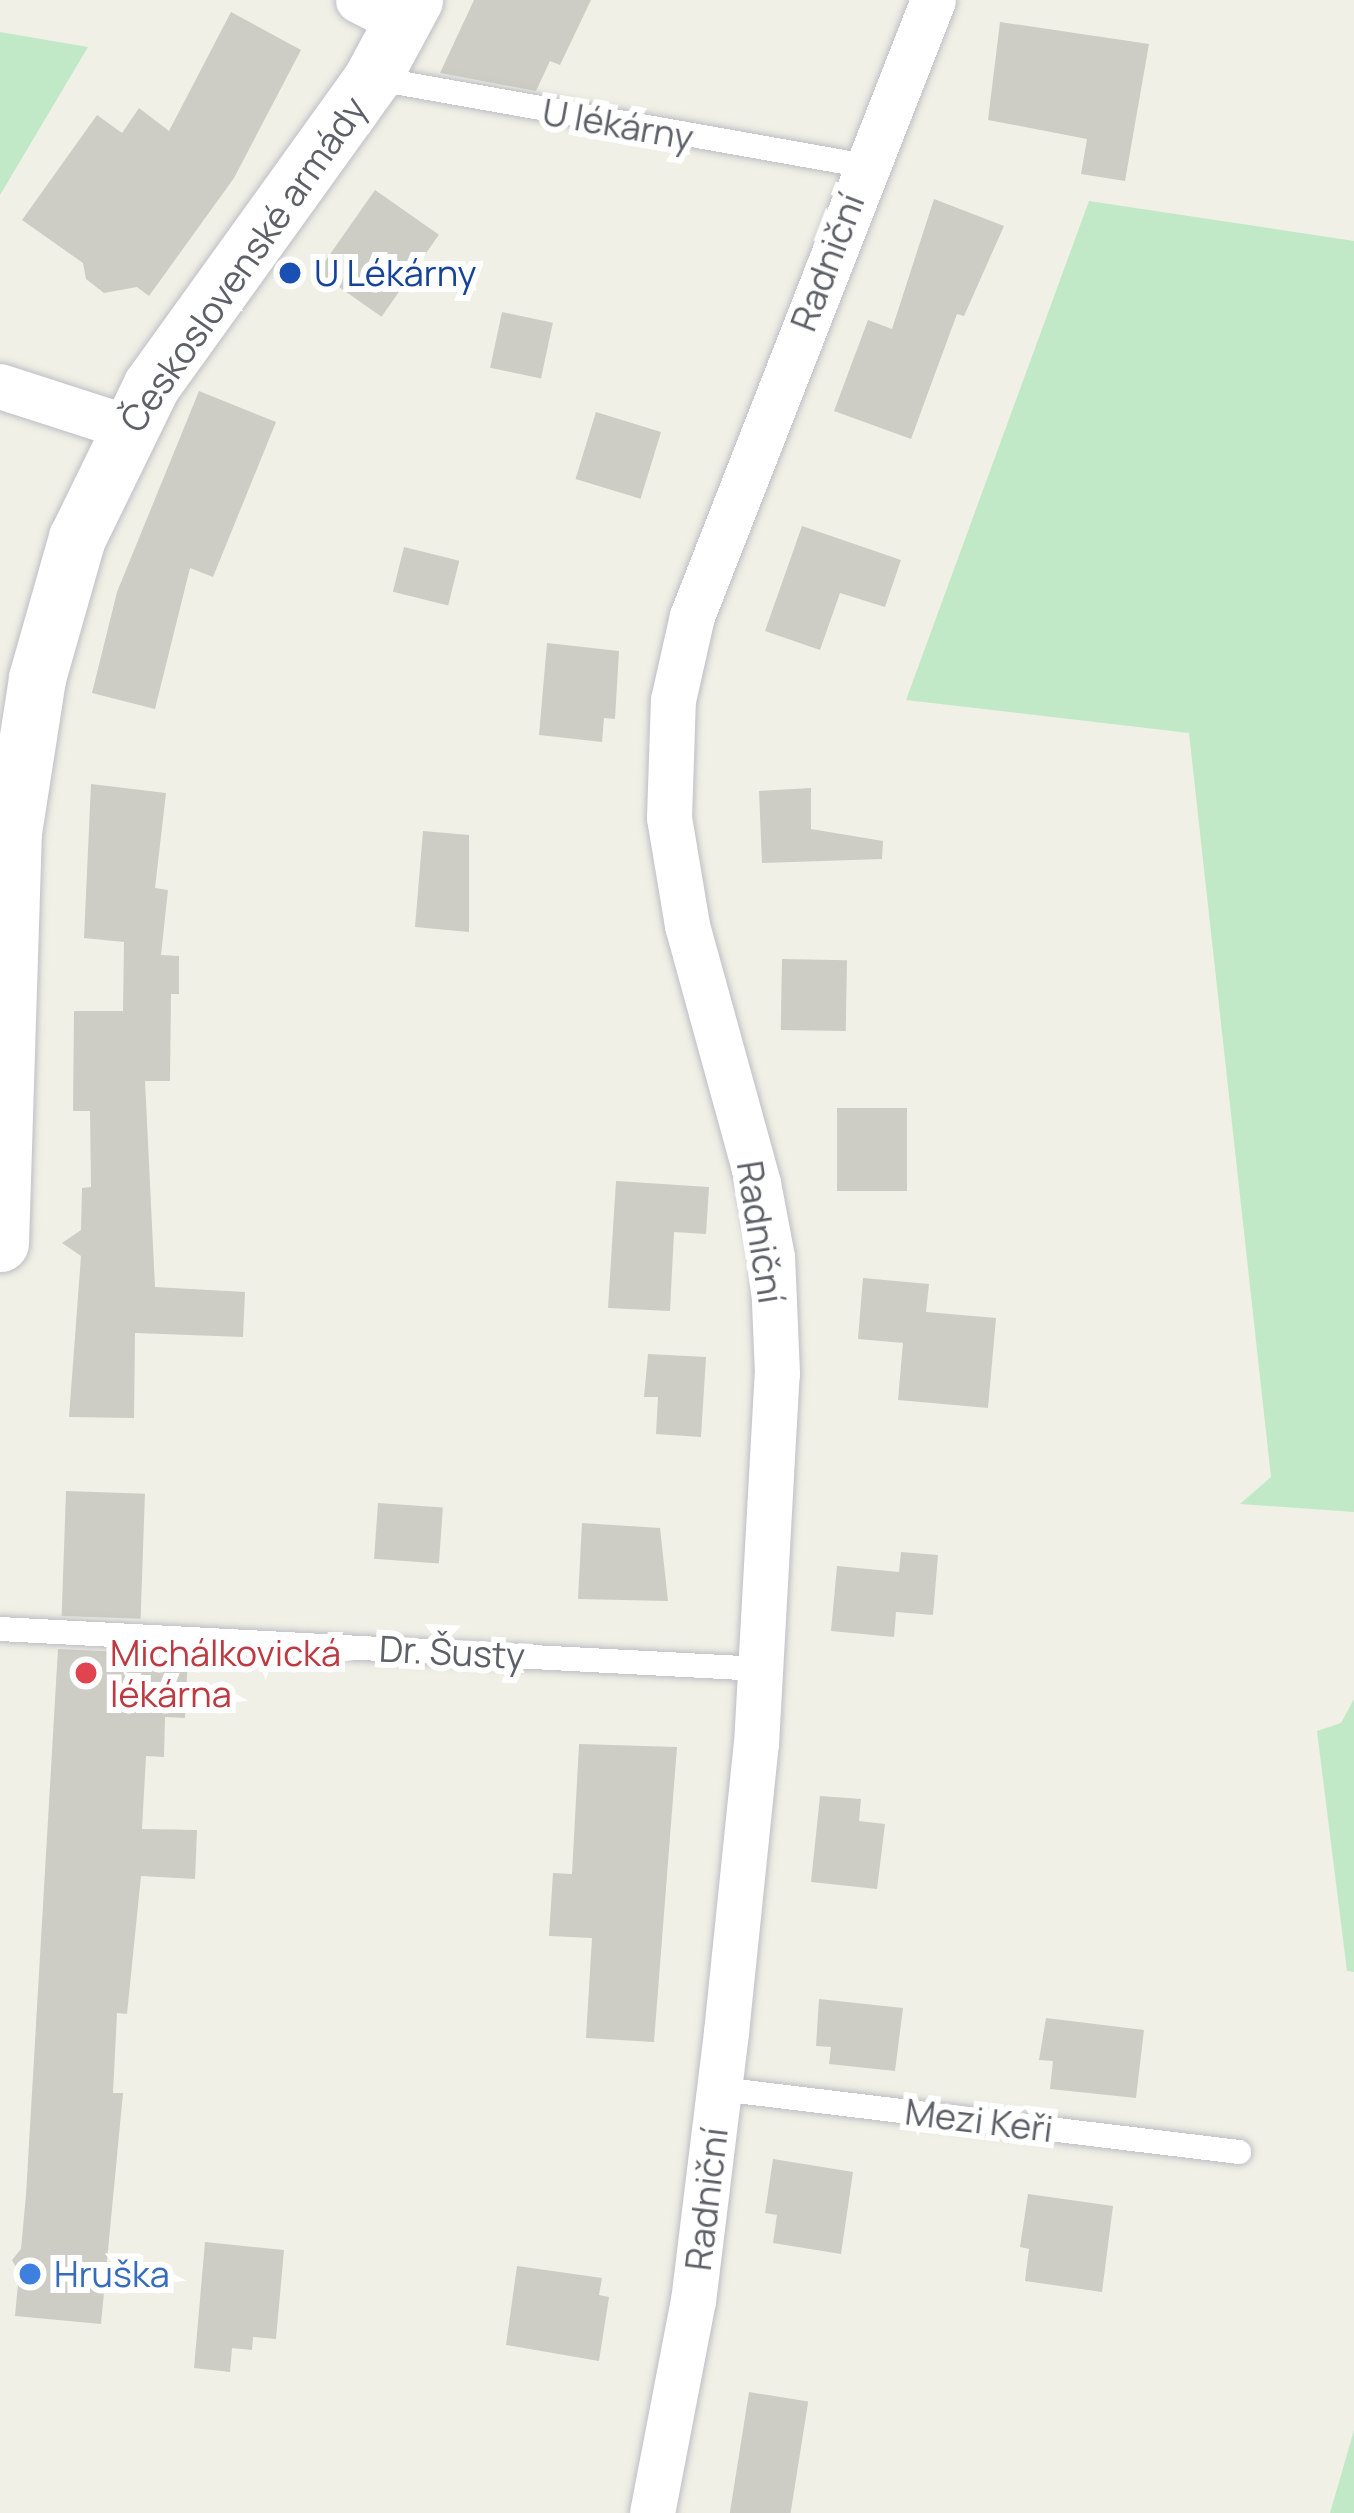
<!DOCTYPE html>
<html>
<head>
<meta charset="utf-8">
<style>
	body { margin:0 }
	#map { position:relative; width:1354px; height:2513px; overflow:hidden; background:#f0f0e6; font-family:Manrope,sans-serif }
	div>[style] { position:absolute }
	.green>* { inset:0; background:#c1e9c7 }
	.building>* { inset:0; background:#cdcdc5; transform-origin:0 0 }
	.roads { filter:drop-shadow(0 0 3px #bdbec5) drop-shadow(0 0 3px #bdbec5) }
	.service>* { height:24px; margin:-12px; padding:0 12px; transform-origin:12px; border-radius:12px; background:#fff }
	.minor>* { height:45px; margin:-22.5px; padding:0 22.5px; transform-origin:22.5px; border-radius:22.5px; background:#fff }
	.tertiary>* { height:57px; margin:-28.5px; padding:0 28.5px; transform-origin:28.5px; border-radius:28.5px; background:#fff }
	.dots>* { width:33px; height:33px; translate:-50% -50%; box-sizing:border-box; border:6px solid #fff; border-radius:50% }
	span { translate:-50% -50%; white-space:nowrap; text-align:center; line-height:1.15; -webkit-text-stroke:12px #fff; paint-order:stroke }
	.street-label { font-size:36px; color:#5d6067 }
	.transit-label { font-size:36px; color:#164399 }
	.left { translate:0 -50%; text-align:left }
	.health-label { font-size:36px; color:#be3a42 }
	.shop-label { font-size:36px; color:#366cbe }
</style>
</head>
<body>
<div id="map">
	<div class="green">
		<i style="clip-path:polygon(0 32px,88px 47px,0 195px)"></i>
		<i style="clip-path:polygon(1089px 201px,1354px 241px,1354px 1512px,1240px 1504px,1271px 1477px,1189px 733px,906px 700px)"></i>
		<i style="clip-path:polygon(1354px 1699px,1354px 1972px,1347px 1971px,1317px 1731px,1341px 1723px)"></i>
		<i style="clip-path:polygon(1354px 2430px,1354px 2513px,1330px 2513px)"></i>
	</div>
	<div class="building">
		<i style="clip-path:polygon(474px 0,591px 0,560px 65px,550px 61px,536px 91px,440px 73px)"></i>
		<i style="clip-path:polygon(231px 12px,301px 50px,234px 178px,149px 296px,137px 287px,104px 293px,86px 279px,83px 263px,22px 220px,97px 115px,122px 133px,139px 108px,169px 131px)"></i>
		<i style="clip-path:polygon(1000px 22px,1149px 44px,1125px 181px,1081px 174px,1087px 139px,988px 120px)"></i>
		<i style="left:375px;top:190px;width:78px;height:100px;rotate:35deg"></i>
		<i style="clip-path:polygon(934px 199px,1004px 226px,964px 316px,957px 314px,911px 439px,834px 411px,868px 320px,892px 329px)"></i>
		<i style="left:502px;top:312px;width:52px;height:57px;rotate:12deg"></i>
		<i style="clip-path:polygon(199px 391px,276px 422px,213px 577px,190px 568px,155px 709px,92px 693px,117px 592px)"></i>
		<i style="left:596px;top:412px;width:68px;height:70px;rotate:17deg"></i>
		<i style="clip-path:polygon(802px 526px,901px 560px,885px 607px,840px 593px,820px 650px,765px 631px)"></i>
		<i style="left:404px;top:547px;width:57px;height:46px;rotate:14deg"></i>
		<i style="clip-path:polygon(547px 643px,619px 651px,615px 719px,604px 718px,602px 742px,539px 735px)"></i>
		<i style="clip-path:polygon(91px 784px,166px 793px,155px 888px,168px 890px,161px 955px,179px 956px,179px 994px,171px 994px,170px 1081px,145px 1081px,155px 1287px,245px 1292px,243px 1337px,135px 1333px,134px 1418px,69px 1417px,81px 1256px,62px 1243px,81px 1230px,82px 1188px,91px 1187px,90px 1111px,73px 1111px,74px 1011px,123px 1011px,124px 942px,84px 938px)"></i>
		<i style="clip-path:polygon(811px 788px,811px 829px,883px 841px,882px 859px,762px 863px,759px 791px)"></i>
		<i style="clip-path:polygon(423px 831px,469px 835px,469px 932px,415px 927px)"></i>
		<i style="left:782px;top:959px;width:65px;height:71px;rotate:1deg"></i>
		<i style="left:837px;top:1108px;width:70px;height:83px"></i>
		<i style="clip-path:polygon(616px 1181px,709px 1187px,706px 1234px,674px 1232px,670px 1311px,608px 1308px)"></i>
		<i style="clip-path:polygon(863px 1278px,929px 1284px,926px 1312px,996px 1318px,988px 1408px,898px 1400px,903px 1343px,858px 1339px)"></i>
		<i style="clip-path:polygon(648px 1354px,706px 1357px,701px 1437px,656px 1434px,658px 1397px,644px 1397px)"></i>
		<i style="left:66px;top:1491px;width:79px;height:125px;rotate:2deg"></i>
		<i style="left:378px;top:1503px;width:65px;height:56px;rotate:4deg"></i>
		<i style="clip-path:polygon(582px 1523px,660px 1528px,668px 1601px,578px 1599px)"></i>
		<i style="clip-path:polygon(901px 1552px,938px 1555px,933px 1615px,896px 1612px,894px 1637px,831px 1631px,837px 1566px,899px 1572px)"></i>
		<i style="clip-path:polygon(58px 1649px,188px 1655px,185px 1718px,165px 1717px,164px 1757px,146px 1756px,142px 1829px,197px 1830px,195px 1879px,141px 1876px,127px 2014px,117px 2013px,113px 2093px,123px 2093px,101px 2324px,15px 2316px,19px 2273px,12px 2260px,21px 2249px,26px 2195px)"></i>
		<i style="clip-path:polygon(579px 1744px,677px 1747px,654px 2042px,586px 2038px,592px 1938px,549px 1936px,553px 1873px,572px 1874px)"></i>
		<i style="clip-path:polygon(820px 1796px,861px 1799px,859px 1821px,885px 1824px,877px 1889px,811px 1882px)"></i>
		<i style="clip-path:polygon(819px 1999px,903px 2008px,895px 2071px,829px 2064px,831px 2047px,816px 2046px)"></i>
		<i style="clip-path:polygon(1046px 2018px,1144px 2030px,1136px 2098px,1050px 2089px,1053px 2061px,1039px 2060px)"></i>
		<i style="clip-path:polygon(773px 2159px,853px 2172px,841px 2254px,773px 2243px,777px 2215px,765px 2213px)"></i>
		<i style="clip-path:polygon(1028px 2194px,1113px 2206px,1102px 2292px,1025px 2281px,1029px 2249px,1020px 2247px)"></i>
		<i style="clip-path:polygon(205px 2242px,284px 2250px,276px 2339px,253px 2337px,252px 2350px,232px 2348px,230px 2372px,194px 2368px)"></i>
		<i style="clip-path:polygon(517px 2266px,602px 2278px,599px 2295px,609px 2297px,599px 2361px,506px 2345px)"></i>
		<i style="left:749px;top:2392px;width:60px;height:123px;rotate:9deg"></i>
	</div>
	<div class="roads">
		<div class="service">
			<i style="left:372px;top:78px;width:500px;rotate:10.1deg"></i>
			<i style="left:0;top:1629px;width:761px;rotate:3.01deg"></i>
			<i style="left:720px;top:2089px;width:523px;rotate:6.92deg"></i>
		</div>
		<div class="minor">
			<i style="left:358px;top:0;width:51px;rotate:27.1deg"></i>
			<i style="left:0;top:386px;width:133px;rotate:17.9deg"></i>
			<i style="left:652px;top:2513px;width:216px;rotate:-79.1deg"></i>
			<i style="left:693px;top:2301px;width:271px;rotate:-83deg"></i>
			<i style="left:726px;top:2032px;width:290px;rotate:-84.1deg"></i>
			<i style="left:756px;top:1744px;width:371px;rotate:-86.8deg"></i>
			<i style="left:777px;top:1374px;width:117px;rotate:-92.4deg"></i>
			<i style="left:772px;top:1257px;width:75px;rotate:-100.7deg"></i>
			<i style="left:758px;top:1183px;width:268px;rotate:-105.4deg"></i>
			<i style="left:687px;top:925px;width:109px;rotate:-99.5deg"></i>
			<i style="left:669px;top:818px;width:118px;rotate:-88.1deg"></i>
			<i style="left:673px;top:700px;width:86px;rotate:-77.3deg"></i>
			<i style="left:692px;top:616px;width:661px;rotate:-68.63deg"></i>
		</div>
		<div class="tertiary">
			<i style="left:0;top:1243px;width:411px;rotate:-88.2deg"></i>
			<i style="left:13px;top:832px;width:156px;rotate:-81.1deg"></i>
			<i style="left:37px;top:678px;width:146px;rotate:-74.1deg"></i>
			<i style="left:77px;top:538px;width:169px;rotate:-64deg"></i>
			<i style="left:151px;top:386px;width:379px;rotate:-54.3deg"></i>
			<i style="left:372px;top:78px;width:89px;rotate:-61.7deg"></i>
		</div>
	</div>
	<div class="dots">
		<i style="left:290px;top:273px;background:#1a4fb4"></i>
		<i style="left:86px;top:1673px;background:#e0444e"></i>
		<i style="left:30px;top:2274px;background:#3f7fe0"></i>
	</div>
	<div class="street-label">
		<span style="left:618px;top:124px;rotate:10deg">U lékárny</span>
		<span style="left:827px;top:262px;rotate:-69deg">Radniční</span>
		<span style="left:243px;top:264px;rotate:-55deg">Československé armády</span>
		<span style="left:761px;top:1232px;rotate:81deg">Radniční</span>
		<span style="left:452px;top:1652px;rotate:3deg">Dr. Šusty</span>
		<span style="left:979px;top:2120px;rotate:7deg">Mezi Keři</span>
		<span style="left:706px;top:2199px;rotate:-83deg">Radniční</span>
	</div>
	<div class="transit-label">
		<span class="left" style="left:314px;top:273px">U Lékárny</span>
	</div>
	<div class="health-label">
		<span class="left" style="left:110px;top:1673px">Michálkovická<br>lékárna</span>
	</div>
	<div class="shop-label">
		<span class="left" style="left:54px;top:2274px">Hruška</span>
	</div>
</div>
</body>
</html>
